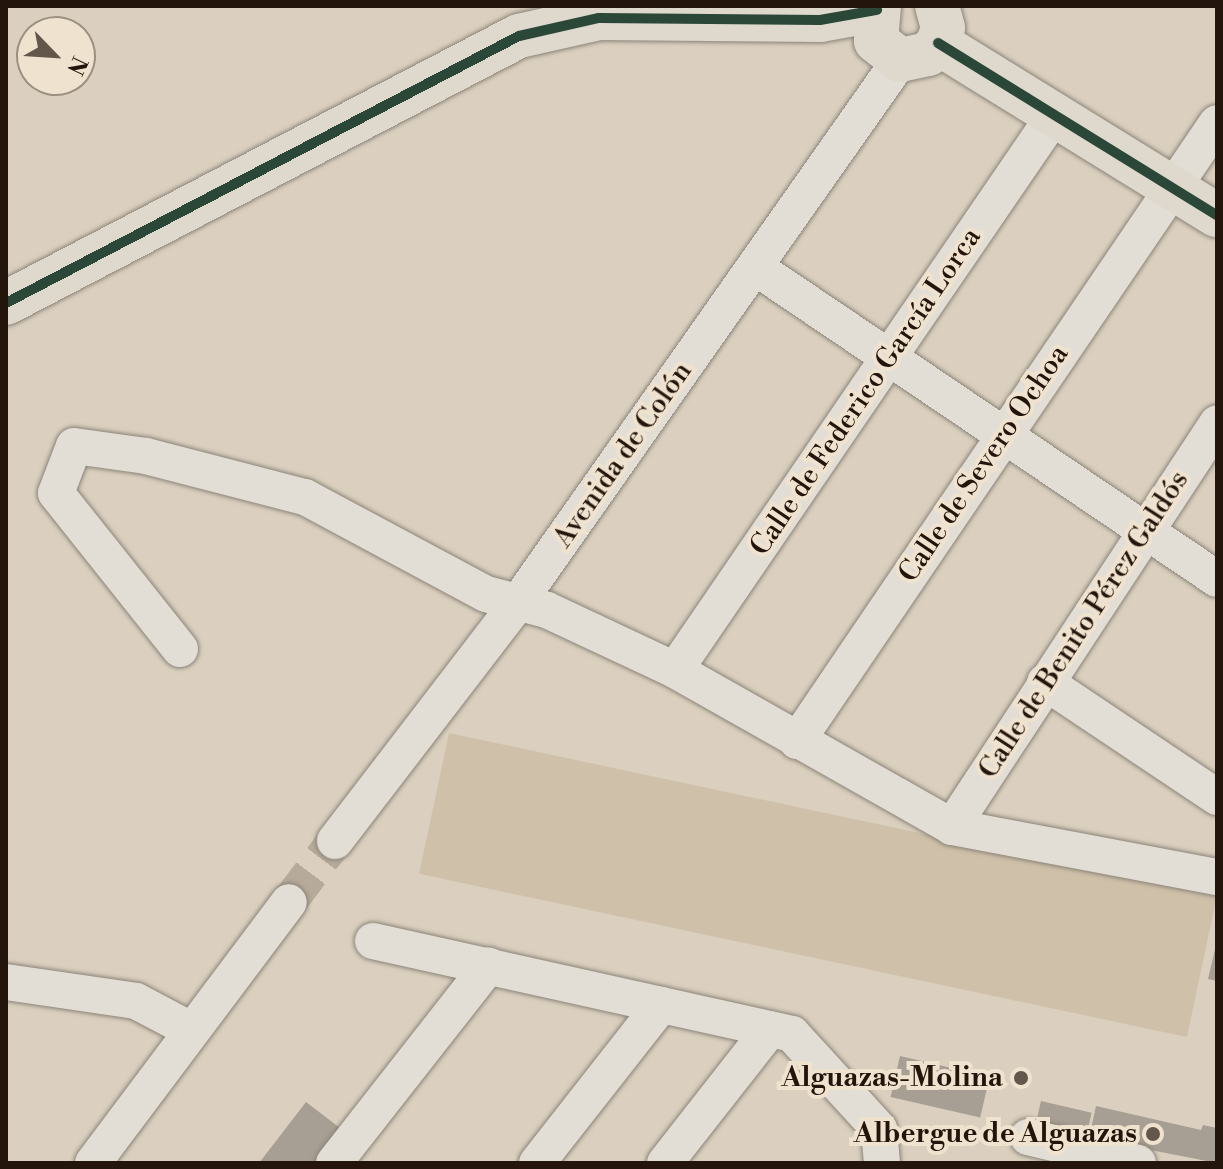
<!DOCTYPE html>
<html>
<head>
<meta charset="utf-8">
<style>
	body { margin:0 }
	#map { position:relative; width:1223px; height:1169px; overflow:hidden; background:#dbd0bf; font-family:"Libre Bodoni",serif }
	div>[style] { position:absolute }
	.green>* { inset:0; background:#cfc0a9; transform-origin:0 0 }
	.building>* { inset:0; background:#a79f93; transform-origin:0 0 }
	.minor-tunnel>* { height:36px; margin-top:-18px; transform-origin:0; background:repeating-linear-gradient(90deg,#b6ab9b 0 36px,transparent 0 54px) }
	.roads { filter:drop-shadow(0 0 2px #8b8479) drop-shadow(0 0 2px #8b8479) }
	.minor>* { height:36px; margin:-18px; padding:0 18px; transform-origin:18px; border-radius:18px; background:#e3ded5 }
	.major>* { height:44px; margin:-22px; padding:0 22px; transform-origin:22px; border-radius:22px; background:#ded8cd }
	.bus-1>* { height:10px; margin:-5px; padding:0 5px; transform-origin:5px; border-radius:5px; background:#2a4738 }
	.dots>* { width:22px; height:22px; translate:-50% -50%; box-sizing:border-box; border:4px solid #efe2ce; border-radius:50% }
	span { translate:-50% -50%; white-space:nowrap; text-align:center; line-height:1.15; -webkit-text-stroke:8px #efe2ce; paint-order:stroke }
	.street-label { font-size:28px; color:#23150c }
	.poi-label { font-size:28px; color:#23150c; font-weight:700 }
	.right { translate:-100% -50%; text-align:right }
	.frame { position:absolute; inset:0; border:8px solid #23150c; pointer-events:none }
	.north { position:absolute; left:16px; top:16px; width:80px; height:80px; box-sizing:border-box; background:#efe2ce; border:2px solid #9d9080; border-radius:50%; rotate:115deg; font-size:22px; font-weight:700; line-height:32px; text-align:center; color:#23150c }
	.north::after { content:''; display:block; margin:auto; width:28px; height:36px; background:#63564b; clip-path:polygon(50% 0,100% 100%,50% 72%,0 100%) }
</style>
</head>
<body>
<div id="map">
	<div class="green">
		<i style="left:449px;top:733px;width:785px;height:144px;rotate:12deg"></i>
	</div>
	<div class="building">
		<i style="clip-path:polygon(1216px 945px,1217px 945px,1217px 981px,1208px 979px)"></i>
		<i style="left:900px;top:1056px;width:92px;height:42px;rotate:13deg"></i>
		<i style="left:1041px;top:1101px;width:52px;height:25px;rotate:13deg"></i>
		<i style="clip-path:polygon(306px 1102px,344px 1131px,320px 1163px,259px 1163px)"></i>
		<i style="clip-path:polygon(1096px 1106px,1201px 1130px,1203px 1125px,1217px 1128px,1217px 1163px,1089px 1138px)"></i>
	</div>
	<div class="minor-tunnel">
		<i style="left:289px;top:902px;width:76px;rotate:-53deg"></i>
	</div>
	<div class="roads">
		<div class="minor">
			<i style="left:755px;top:267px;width:557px;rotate:34.03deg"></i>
			<i style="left:180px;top:649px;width:199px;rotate:-128.5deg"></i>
			<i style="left:56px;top:493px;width:50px;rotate:-69deg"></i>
			<i style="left:74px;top:446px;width:73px;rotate:7.9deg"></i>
			<i style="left:146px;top:456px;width:164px;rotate:14.5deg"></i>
			<i style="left:305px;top:497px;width:205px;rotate:28.2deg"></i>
			<i style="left:486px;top:594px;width:63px;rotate:14.7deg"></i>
			<i style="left:547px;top:610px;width:141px;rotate:25.1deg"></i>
			<i style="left:675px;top:670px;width:318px;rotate:29.5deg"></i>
			<i style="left:952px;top:827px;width:270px;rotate:10.7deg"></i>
			<i style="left:675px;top:670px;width:675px;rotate:-55.63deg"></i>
			<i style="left:1045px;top:682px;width:207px;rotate:33.8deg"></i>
			<i style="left:797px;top:741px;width:747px;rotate:-55.8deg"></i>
			<i style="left:952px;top:827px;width:483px;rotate:-56.7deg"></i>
			<i style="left:335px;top:841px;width:299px;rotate:-52.5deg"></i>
			<i style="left:517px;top:604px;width:665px;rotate:-54.85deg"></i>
			<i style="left:373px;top:941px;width:429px;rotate:12.5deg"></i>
			<i style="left:792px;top:1034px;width:129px;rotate:47.5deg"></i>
			<i style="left:879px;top:1129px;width:34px;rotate:85deg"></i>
			<i style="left:6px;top:982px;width:131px;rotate:8.3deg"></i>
			<i style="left:136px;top:1001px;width:62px;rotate:27.8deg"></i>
			<i style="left:1028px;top:1137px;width:113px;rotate:13.3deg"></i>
			<i style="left:93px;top:1163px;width:326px;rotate:-53.1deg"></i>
			<i style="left:334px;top:1163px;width:251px;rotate:-51.9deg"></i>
			<i style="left:537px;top:1163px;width:201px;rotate:-51.9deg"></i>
			<i style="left:665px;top:1163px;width:170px;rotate:-51.9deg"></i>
		</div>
		<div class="major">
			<i style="left:879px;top:6px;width:35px;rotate:95deg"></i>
			<i style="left:876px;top:41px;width:31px;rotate:38deg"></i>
			<i style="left:900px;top:60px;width:29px;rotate:-12deg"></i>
			<i style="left:928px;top:54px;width:15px;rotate:-48deg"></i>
			<i style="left:938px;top:43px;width:16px;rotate:-72deg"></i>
			<i style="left:943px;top:28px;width:23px;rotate:-105deg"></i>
			<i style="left:938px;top:43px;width:328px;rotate:31.7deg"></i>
			<i style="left:6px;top:303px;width:578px;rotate:-27.5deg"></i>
			<i style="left:519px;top:36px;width:82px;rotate:-12.7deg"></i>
			<i style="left:599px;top:18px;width:221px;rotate:0.5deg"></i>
			<i style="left:820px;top:20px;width:58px;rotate:-10deg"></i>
		</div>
	</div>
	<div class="bus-1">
		<i style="left:938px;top:43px;width:328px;rotate:31.7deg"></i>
		<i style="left:6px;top:303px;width:578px;rotate:-27.5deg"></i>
		<i style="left:519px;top:36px;width:82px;rotate:-12.7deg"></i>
		<i style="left:599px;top:18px;width:221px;rotate:0.5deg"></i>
		<i style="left:820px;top:20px;width:58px;rotate:-10deg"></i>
	</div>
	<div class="dots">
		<i style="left:1021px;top:1078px;background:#63564b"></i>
		<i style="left:1153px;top:1134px;background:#63564b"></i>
	</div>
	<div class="street-label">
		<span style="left:866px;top:392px;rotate:-56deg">Calle de Federico García Lorca</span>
		<span style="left:623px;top:455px;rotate:-55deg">Avenida de Colón</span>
		<span style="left:984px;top:464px;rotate:-56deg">Calle de Severo Ochoa</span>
		<span style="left:1084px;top:625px;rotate:-57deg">Calle de Benito Pérez Galdós</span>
	</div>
	<div class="poi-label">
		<span class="right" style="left:1003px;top:1078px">Alguazas-Molina</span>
		<span class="right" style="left:1137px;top:1134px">Albergue de Alguazas</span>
	</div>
	<div class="frame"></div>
	<div class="north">N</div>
</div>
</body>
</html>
